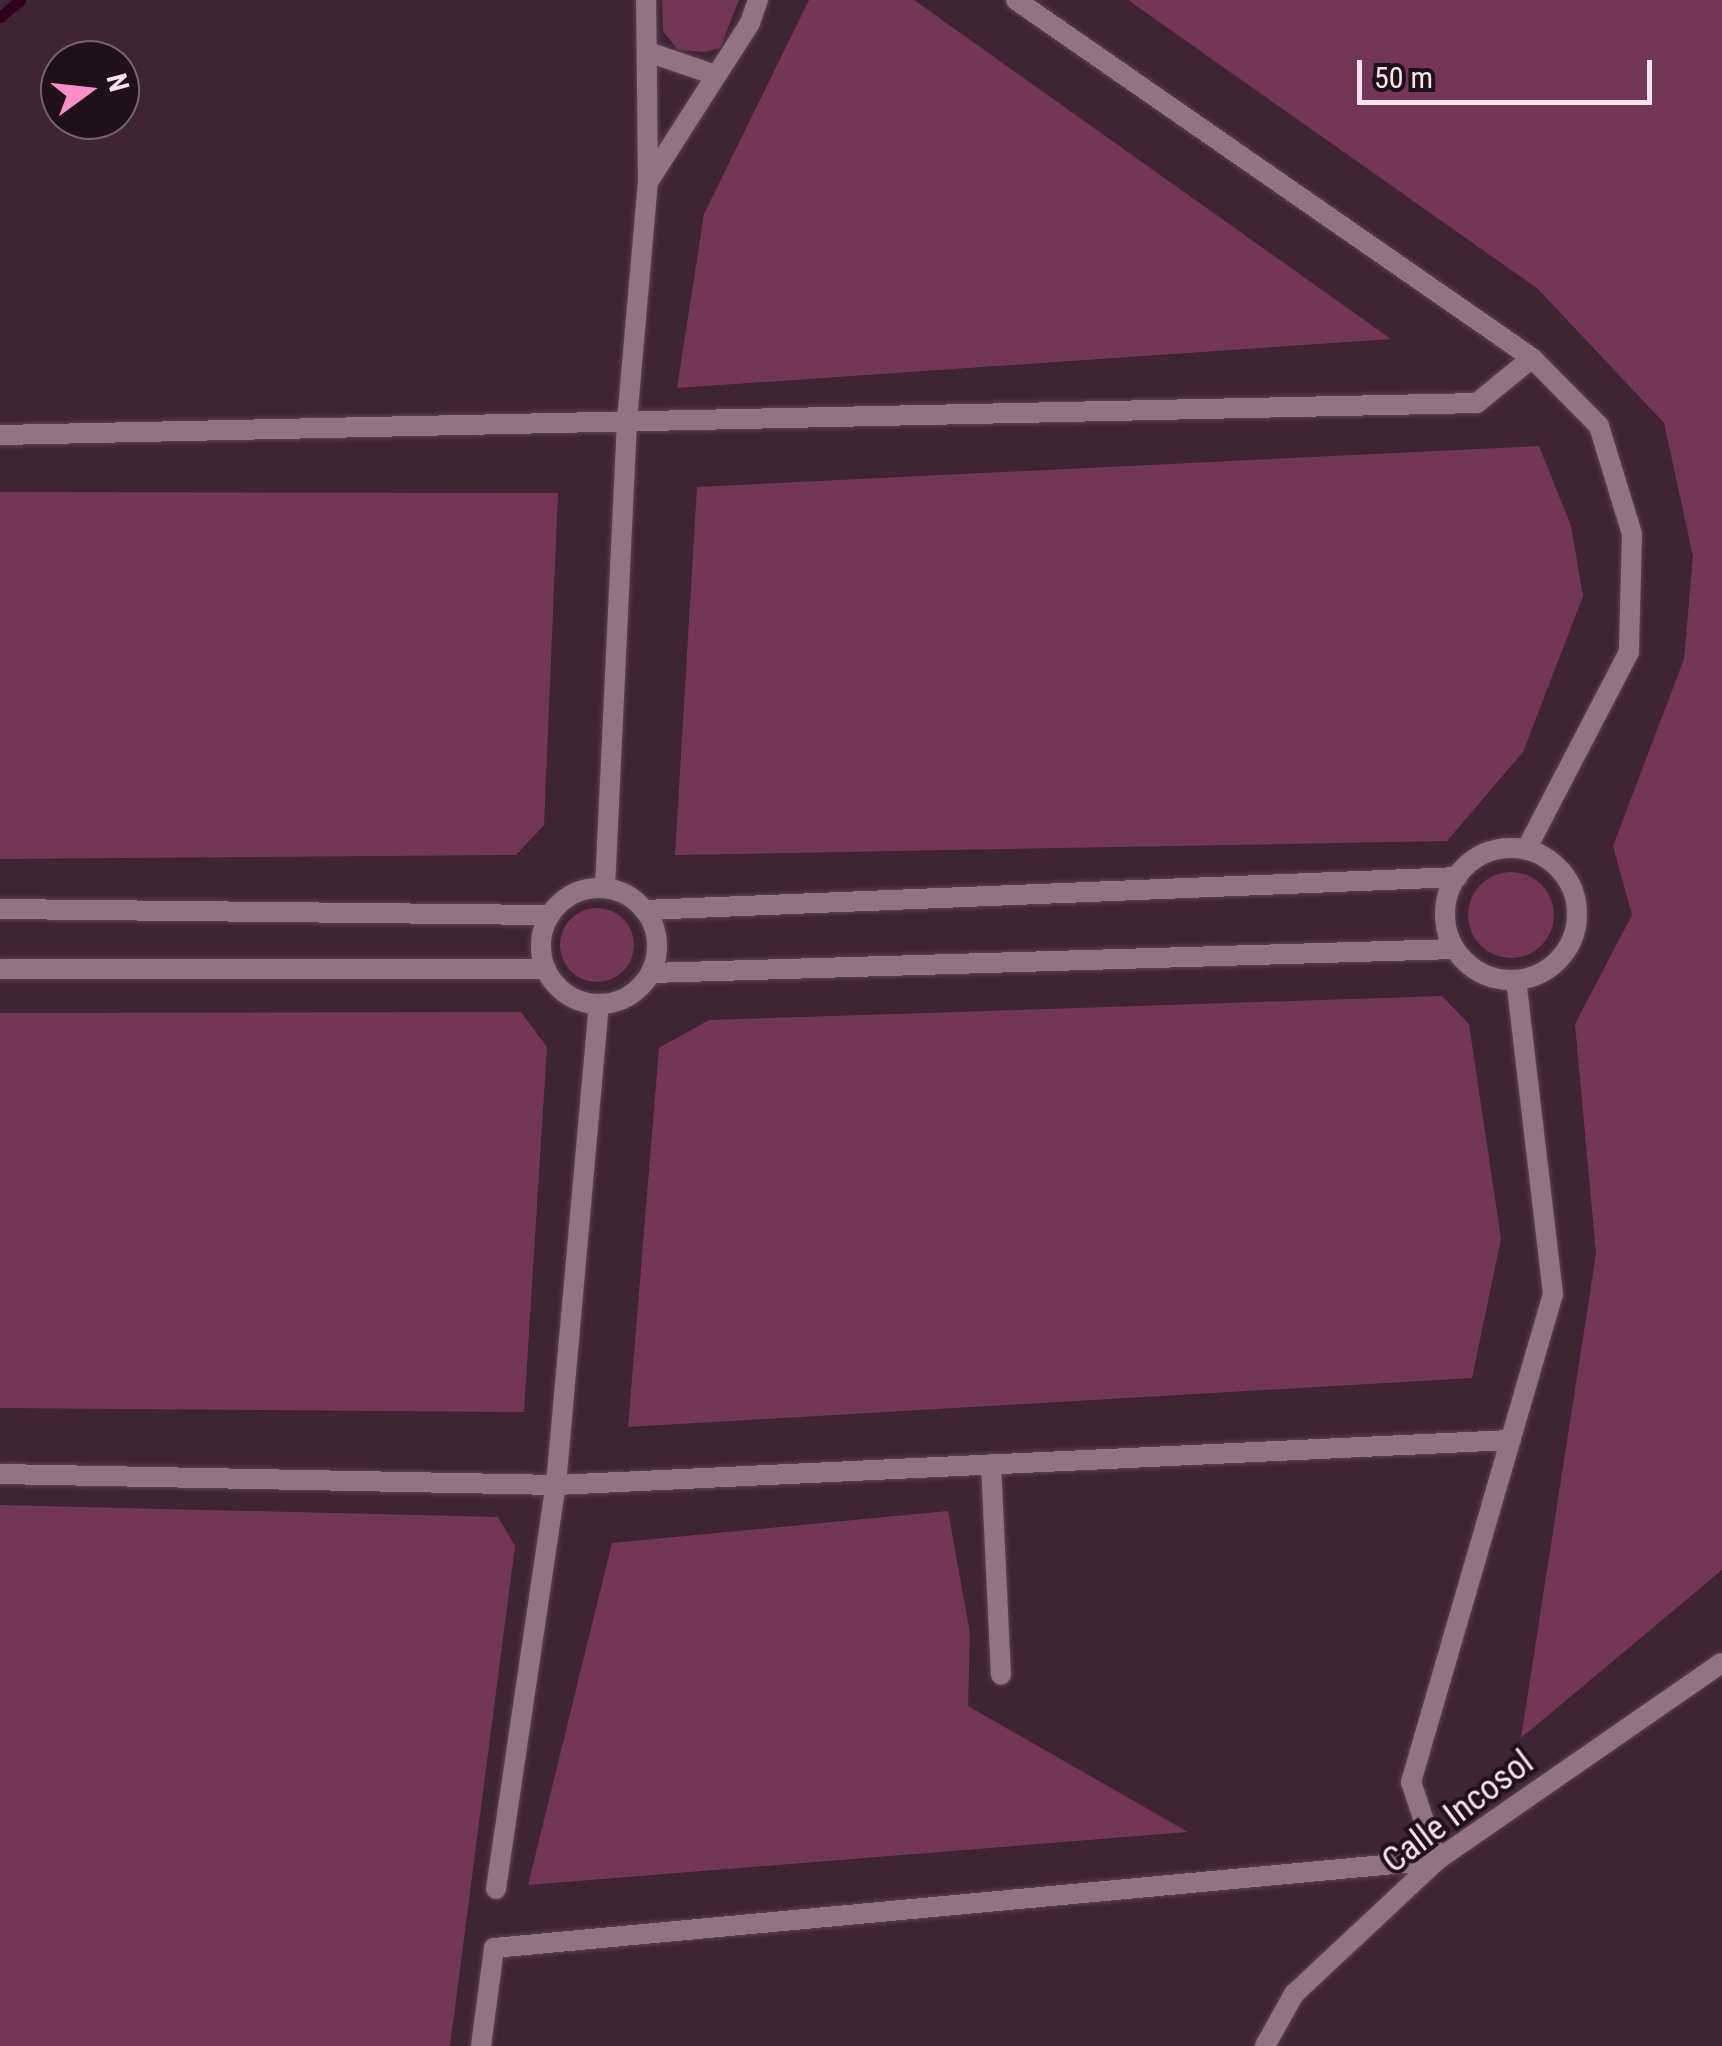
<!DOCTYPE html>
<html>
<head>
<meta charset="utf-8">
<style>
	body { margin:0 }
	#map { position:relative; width:1722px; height:2046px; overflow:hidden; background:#3f2432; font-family:"Roboto Condensed",sans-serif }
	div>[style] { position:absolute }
	.green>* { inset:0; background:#733657 }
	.round { border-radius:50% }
	.stream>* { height:11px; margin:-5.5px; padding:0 5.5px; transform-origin:5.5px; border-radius:5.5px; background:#2e021d }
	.roads { filter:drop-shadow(0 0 2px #5c4350) drop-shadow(0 0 2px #5c4350) }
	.minor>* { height:20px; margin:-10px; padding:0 10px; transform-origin:10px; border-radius:10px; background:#927382 }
	.minor>.ring { margin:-10px; padding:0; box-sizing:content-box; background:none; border:20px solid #927382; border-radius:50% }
	span { translate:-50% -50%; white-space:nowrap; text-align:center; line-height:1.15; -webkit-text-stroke:8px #1e1118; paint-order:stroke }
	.street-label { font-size:35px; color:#f6e3eb }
	.north { position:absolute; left:40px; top:40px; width:100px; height:100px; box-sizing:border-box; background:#1e1118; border:2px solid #74656c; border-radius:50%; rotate:75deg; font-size:28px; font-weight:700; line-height:40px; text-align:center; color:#f6e3eb }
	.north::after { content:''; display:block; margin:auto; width:35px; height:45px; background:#fa8fc7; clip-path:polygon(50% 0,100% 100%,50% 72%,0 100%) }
	.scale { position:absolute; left:1357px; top:60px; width:295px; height:45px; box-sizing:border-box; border:5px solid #f6e3eb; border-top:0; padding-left:12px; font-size:30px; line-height:35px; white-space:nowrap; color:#f6e3eb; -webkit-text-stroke:8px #1e1118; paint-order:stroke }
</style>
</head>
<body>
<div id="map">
	<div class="green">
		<i style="clip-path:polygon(662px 0,739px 0,720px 48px,705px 52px,678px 50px,663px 31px)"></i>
		<i style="clip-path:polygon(809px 0,914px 0,1391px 339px,677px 388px,704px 214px)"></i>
		<i style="clip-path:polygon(1128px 0,1722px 0,1722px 1570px,1521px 1738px,1596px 1254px,1575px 1024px,1632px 915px,1613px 846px,1684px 659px,1693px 556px,1664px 423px,1538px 289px)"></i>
		<i style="clip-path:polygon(1539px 446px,1571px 526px,1583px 596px,1523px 752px,1447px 841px,675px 855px,697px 487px)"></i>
		<i style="clip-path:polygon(0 492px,558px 493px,544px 825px,516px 855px,0 859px)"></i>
		<i class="round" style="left:1468px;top:872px;width:86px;height:86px"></i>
		<i class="round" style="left:560px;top:908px;width:74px;height:74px"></i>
		<i style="clip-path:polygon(1442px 996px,1469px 1024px,1501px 1239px,1472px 1378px,628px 1427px,659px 1048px,709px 1020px)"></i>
		<i style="clip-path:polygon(521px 1012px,547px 1047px,524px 1412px,0 1408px,0 1013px)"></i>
		<i style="clip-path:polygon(0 1505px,498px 1517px,515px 1546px,450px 2046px,0 2046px)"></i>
		<i style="clip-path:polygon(948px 1511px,970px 1633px,968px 1706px,1188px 1832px,528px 1885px,612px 1543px)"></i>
	</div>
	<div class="stream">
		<i style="left:0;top:17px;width:26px;rotate:-40deg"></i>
	</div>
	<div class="roads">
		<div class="minor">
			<i style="left:1016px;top:0;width:628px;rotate:34.75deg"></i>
			<i style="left:1532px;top:358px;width:95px;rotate:45.4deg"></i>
			<i style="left:1599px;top:426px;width:113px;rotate:73deg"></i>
			<i style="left:1632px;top:534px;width:118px;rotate:91.5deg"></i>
			<i style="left:1629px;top:652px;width:223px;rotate:117.5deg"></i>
			<i style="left:648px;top:52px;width:71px;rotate:18.9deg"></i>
			<i style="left:648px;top:182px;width:189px;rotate:-57.3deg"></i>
			<i style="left:750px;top:23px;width:24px;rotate:-71deg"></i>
			<i style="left:0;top:435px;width:1477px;rotate:-1.24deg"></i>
			<i style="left:1477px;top:403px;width:71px;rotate:-39.3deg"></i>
			<i class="ring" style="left:1445px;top:848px;width:112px;height:112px"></i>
			<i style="left:605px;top:888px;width:468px;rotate:-87.3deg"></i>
			<i style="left:627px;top:421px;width:240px;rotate:-85deg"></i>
			<i style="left:648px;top:182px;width:182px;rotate:-90.6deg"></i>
			<i class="ring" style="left:541px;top:888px;width:96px;height:96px"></i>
			<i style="left:0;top:909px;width:550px;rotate:0.63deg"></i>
			<i style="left:644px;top:910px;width:814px;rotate:-2.32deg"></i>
			<i style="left:0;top:969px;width:546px"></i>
			<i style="left:651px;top:973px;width:804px;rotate:-1.71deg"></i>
			<i style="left:991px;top:1464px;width:211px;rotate:87.3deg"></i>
			<i style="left:0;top:1474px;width:556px;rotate:1.13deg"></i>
			<i style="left:556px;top:1485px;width:956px;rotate:-2.7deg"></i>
			<i style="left:496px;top:1889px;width:408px;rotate:-81.6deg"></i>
			<i style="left:556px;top:1485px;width:483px;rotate:-84.9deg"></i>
			<i style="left:481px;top:2046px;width:99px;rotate:-82.4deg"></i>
			<i style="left:494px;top:1948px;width:947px;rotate:-5.33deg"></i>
			<i style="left:1437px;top:1860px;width:82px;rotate:-108.4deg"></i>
			<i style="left:1411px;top:1782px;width:508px;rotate:-73.78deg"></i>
			<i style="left:1553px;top:1294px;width:315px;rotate:-96.7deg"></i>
			<i style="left:1265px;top:2046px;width:60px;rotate:-60.9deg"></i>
			<i style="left:1294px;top:1994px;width:196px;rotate:-43.1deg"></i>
			<i style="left:1437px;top:1860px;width:346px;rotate:-34.7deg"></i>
		</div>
	</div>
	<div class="street-label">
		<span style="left:1458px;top:1812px;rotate:-37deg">Calle Incosol</span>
	</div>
	<div class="north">N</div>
	<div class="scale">50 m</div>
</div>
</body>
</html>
